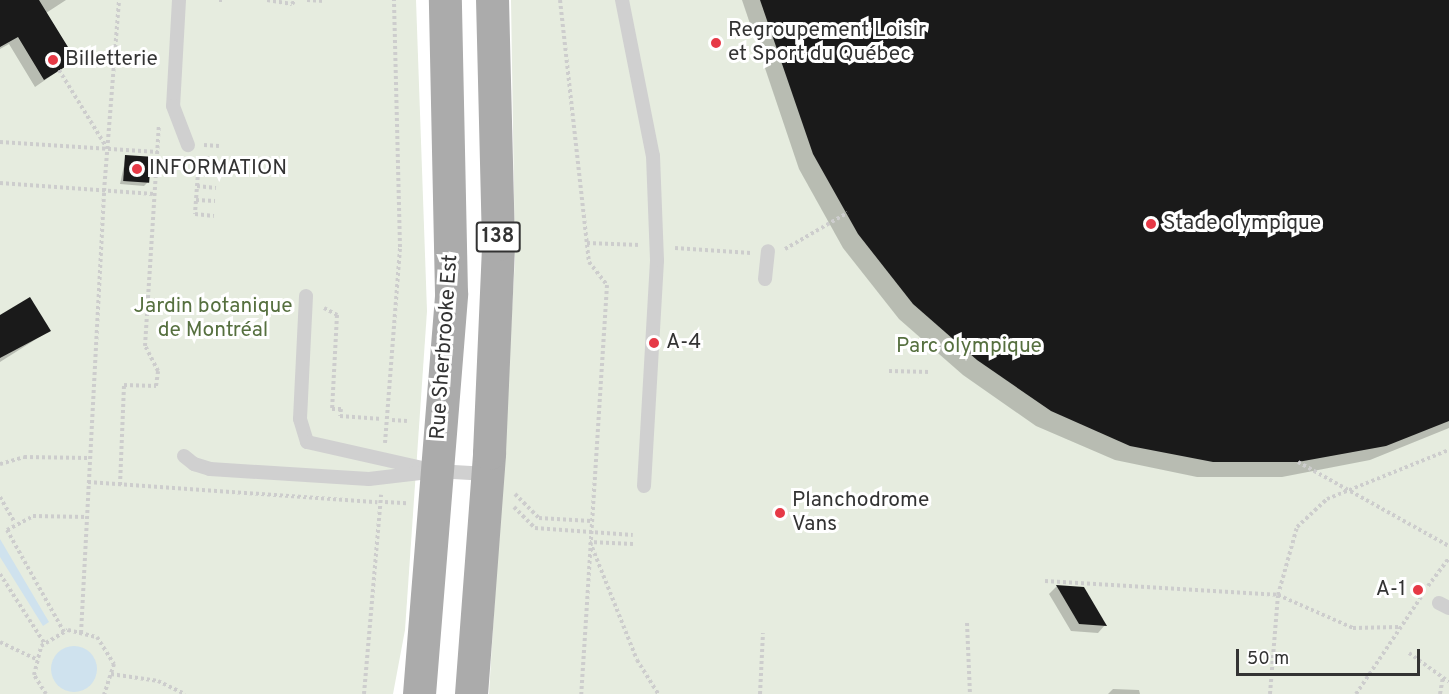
<!DOCTYPE html>
<html>
<head>
<meta charset="utf-8">
<style>
	body { margin:0 }
	#map { position:relative; width:1449px; height:694px; overflow:hidden; background:#fff; font-family:Overpass,sans-serif }
	div>[style] { position:absolute }
	.green>* { inset:0; background:#e6ecdf }
	.water>* { inset:0; background:#cfe2ee }
	.round { border-radius:50% }
	.shadow>* { inset:0; background:#0003 }
	.building>* { inset:0; background:#1a1a1a; transform-origin:0 0 }
	.path>* { height:4px; margin-top:-2px; transform-origin:0; background:repeating-linear-gradient(90deg,#cdcdcd 0 3px,transparent 0 6px) }
	.service>* { height:14px; margin:-7px; padding:0 7px; transform-origin:7px; border-radius:7px; background:#d0d0d0 }
	.primary>* { height:33px; margin:-16.5px; padding:0 16.5px; transform-origin:16.5px; border-radius:16.5px; background:#ababab }
	.service-bridge>* { height:14px; margin:-7px; padding:0 7px; transform-origin:7px; border-radius:7px; background:#d0d0d0 }
	.dots>* { width:16px; height:16px; translate:-50% -50%; box-sizing:border-box; border:3px solid #fff; border-radius:50% }
	span { translate:-50% -50%; white-space:nowrap; text-align:center; line-height:1.15; -webkit-text-stroke:6px #fff; paint-order:stroke }
	.shield-label span { padding:2px 4px; background:#fff; border:2px solid; border-radius:4px; -webkit-text-stroke-width:0 }
	.shield-label { font-size:20px; color:#333; font-weight:700 }
	.poi-label { font-size:21px; color:#333 }
	.left { translate:0 -50%; text-align:left }
	.right { translate:-100% -50%; text-align:right }
	.park-label { font-size:21px; color:#56703f }
	.street-label { font-size:21px; color:#333 }
	.scale { position:absolute; left:1236px; top:649px; width:184px; height:27px; box-sizing:border-box; border:3px solid #333; border-top:0; padding-left:8px; font-size:18px; line-height:21px; white-space:nowrap; color:#333; -webkit-text-stroke:4px #fff; paint-order:stroke }
</style>
</head>
<body>
<div id="map">
	<div class="green">
		<i style="clip-path:polygon(0 0,416px 0,427px 311px,405px 630px,393px 694px,0 694px)"></i>
		<i style="clip-path:polygon(511px 0,1449px 0,1449px 694px,489px 694px,515px 259px)"></i>
	</div>
	<div class="water">
		<i style="clip-path:polygon(0 539px,49px 622px,43px 626px,0 557px)"></i>
		<i class="round" style="left:51px;top:646px;width:46px;height:46px"></i>
	</div>
	<div class="shadow">
		<i style="clip-path:polygon(0 0,66px 0,46px 13px,74px 60px,35px 87px,9px 44px,0 49px)"></i>
		<i style="clip-path:polygon(742px 0,1449px 0,1449px 428px,1370px 460px,1282px 477px,1197px 477px,1115px 460px,1036px 426px,963px 375px,899px 319px,843px 248px,799px 169px)"></i>
		<i style="clip-path:polygon(126px 156px,148px 182px,144px 186px,120px 184px)"></i>
		<i style="clip-path:polygon(0 316px,49px 331px,0 362px)"></i>
		<i style="clip-path:polygon(1057px 586px,1083px 589px,1105px 625px,1098px 633px,1071px 631px,1049px 594px)"></i>
		<i style="clip-path:polygon(1113px 689px,1139px 690px,1140px 694px,1108px 694px)"></i>
	</div>
	<div class="building">
		<i style="clip-path:polygon(0 0,39px 0,76px 60px,44px 80px,18px 37px,0 47px)"></i>
		<i style="clip-path:polygon(760px 0,1449px 0,1449px 421px,1386px 446px,1298px 462px,1213px 462px,1130px 446px,1051px 411px,977px 360px,913px 304px,858px 234px,813px 154px)"></i>
		<i style="left:125px;top:155px;width:26px;height:26px;rotate:4deg"></i>
		<i style="clip-path:polygon(30px 297px,51px 331px,0 358px,0 315px)"></i>
		<i style="clip-path:polygon(1056px 585px,1084px 587px,1107px 626px,1079px 624px)"></i>
	</div>
	<div class="path">
		<i style="left:219px;top:0;width:4px"></i>
		<i style="left:267px;top:0;width:25px;rotate:9deg"></i>
		<i style="left:292px;top:4px;width:5px;rotate:-53deg"></i>
		<i style="left:307px;top:0;width:17px;rotate:3deg"></i>
		<i style="left:560px;top:0;width:264px;rotate:83.7deg"></i>
		<i style="left:589px;top:262px;width:29px;rotate:52deg"></i>
		<i style="left:607px;top:285px;width:410px;rotate:93.6deg"></i>
		<i style="left:59px;top:70px;width:92px;rotate:58.4deg"></i>
		<i style="left:0;top:142px;width:158px;rotate:3.6deg"></i>
		<i style="left:204px;top:145px;width:15px;rotate:4deg"></i>
		<i style="left:200px;top:158px;width:18px;rotate:3deg"></i>
		<i style="left:199px;top:159px;width:55px;rotate:94.2deg"></i>
		<i style="left:195px;top:214px;width:19px;rotate:6deg"></i>
		<i style="left:156px;top:170px;width:16px;rotate:4deg"></i>
		<i style="left:198px;top:173px;width:19px;rotate:3deg"></i>
		<i style="left:0;top:183px;width:154px;rotate:4.1deg"></i>
		<i style="left:197px;top:186px;width:19px;rotate:6deg"></i>
		<i style="left:196px;top:200px;width:19px;rotate:3deg"></i>
		<i style="left:587px;top:243px;width:53px;rotate:2.2deg"></i>
		<i style="left:675px;top:248px;width:76px;rotate:3.8deg"></i>
		<i style="left:785px;top:249px;width:72px;rotate:-30.1deg"></i>
		<i style="left:324px;top:308px;width:15px;rotate:28deg"></i>
		<i style="left:337px;top:315px;width:94px;rotate:93deg"></i>
		<i style="left:332px;top:409px;width:9px"></i>
		<i style="left:341px;top:409px;width:7px;rotate:98deg"></i>
		<i style="left:340px;top:416px;width:42px;rotate:4.1deg"></i>
		<i style="left:889px;top:371px;width:41px;rotate:1.4deg"></i>
		<i style="left:392px;top:420px;width:15px;rotate:4deg"></i>
		<i style="left:385px;top:443px;width:197px;rotate:-85.6deg"></i>
		<i style="left:400px;top:247px;width:247px;rotate:-91.4deg"></i>
		<i style="left:1298px;top:462px;width:173px;rotate:29.1deg"></i>
		<i style="left:0;top:464px;width:25px;rotate:-16deg"></i>
		<i style="left:24px;top:457px;width:65px;rotate:0.9deg"></i>
		<i style="left:88px;top:482px;width:290px;rotate:4deg"></i>
		<i style="left:120px;top:485px;width:100px;rotate:-87.7deg"></i>
		<i style="left:124px;top:385px;width:32px;rotate:2deg"></i>
		<i style="left:156px;top:386px;width:15px;rotate:-82deg"></i>
		<i style="left:158px;top:371px;width:28px;rotate:-117deg"></i>
		<i style="left:145px;top:346px;width:220px;rotate:-86.4deg"></i>
		<i style="left:515px;top:494px;width:34px;rotate:45deg"></i>
		<i style="left:539px;top:518px;width:52px;rotate:3.3deg"></i>
		<i style="left:0;top:497px;width:30px;rotate:60deg"></i>
		<i style="left:385px;top:502px;width:22px;rotate:3deg"></i>
		<i style="left:514px;top:507px;width:30px;rotate:45deg"></i>
		<i style="left:535px;top:528px;width:98px;rotate:4.1deg"></i>
		<i style="left:633px;top:544px;width:43px;rotate:-177.3deg"></i>
		<i style="left:590px;top:542px;width:127px;rotate:68.3deg"></i>
		<i style="left:637px;top:660px;width:40px;rotate:58deg"></i>
		<i style="left:0;top:574px;width:83px;rotate:57.3deg"></i>
		<i style="left:1045px;top:581px;width:233px;rotate:3.4deg"></i>
		<i style="left:1278px;top:595px;width:82px;rotate:23.7deg"></i>
		<i style="left:1353px;top:628px;width:46px;rotate:-1.2deg"></i>
		<i style="left:1428px;top:586px;width:35px;rotate:-53deg"></i>
		<i style="left:967px;top:623px;width:71px;rotate:87.6deg"></i>
		<i style="left:64px;top:632px;width:117px;rotate:-119.2deg"></i>
		<i style="left:7px;top:530px;width:30px;rotate:-28deg"></i>
		<i style="left:33px;top:516px;width:54px;rotate:1.1deg"></i>
		<i style="left:81px;top:633px;width:443px;rotate:-87deg"></i>
		<i style="left:104px;top:191px;width:192px;rotate:-85.5deg"></i>
		<i style="left:0;top:642px;width:42px;rotate:25.3deg"></i>
		<i style="left:1409px;top:653px;width:49px;rotate:35.9deg"></i>
		<i style="left:111px;top:674px;width:48px;rotate:8.5deg"></i>
		<i style="left:158px;top:681px;width:30px;rotate:26deg"></i>
		<i style="left:46px;top:694px;width:22px;rotate:-122deg"></i>
		<i style="left:34px;top:675px;width:30px;rotate:-76deg"></i>
		<i style="left:41px;top:646px;width:31px;rotate:-31deg"></i>
		<i style="left:68px;top:630px;width:30px;rotate:14deg"></i>
		<i style="left:97px;top:637px;width:32px;rotate:58deg"></i>
		<i style="left:114px;top:664px;width:32px;rotate:108deg"></i>
		<i style="left:364px;top:694px;width:200px;rotate:-85.1deg"></i>
		<i style="left:760px;top:694px;width:61px;rotate:-87.2deg"></i>
		<i style="left:1270px;top:694px;width:99px;rotate:-85.4deg"></i>
		<i style="left:1278px;top:595px;width:71px;rotate:-74.4deg"></i>
		<i style="left:1297px;top:527px;width:41px;rotate:-43deg"></i>
		<i style="left:1327px;top:499px;width:131px;rotate:-21.9deg"></i>
		<i style="left:1356px;top:694px;width:117px;rotate:-56.2deg"></i>
		<i style="left:1440px;top:694px;width:17px;rotate:-80deg"></i>
	</div>
	<div class="service">
		<i style="left:179px;top:0;width:106px;rotate:93.2deg"></i>
		<i style="left:173px;top:106px;width:42px;rotate:69deg"></i>
		<i style="left:765px;top:279px;width:28px;rotate:-84deg"></i>
		<i style="left:306px;top:296px;width:123px;rotate:92.8deg"></i>
		<i style="left:300px;top:419px;width:24px;rotate:73deg"></i>
		<i style="left:307px;top:442px;width:132px;rotate:12.7deg"></i>
		<i style="left:436px;top:471px;width:52px;rotate:3.3deg"></i>
		<i style="left:184px;top:456px;width:13px;rotate:39deg"></i>
		<i style="left:194px;top:464px;width:17px;rotate:17deg"></i>
		<i style="left:210px;top:469px;width:159px;rotate:3.6deg"></i>
		<i style="left:369px;top:479px;width:60px;rotate:-6.7deg"></i>
		<i style="left:644px;top:486px;width:226px;rotate:-86.7deg"></i>
		<i style="left:1439px;top:603px;width:11px;rotate:27deg"></i>
	</div>
	<div class="primary">
		<i style="left:419px;top:694px;width:402px;rotate:-85.4deg"></i>
		<i style="left:451px;top:293px;width:293px;rotate:-91.2deg"></i>
		<i style="left:471px;top:694px;width:242px;rotate:-85.7deg"></i>
		<i style="left:489px;top:453px;width:209px;rotate:-87.5deg"></i>
		<i style="left:498px;top:244px;width:244px;rotate:-91.4deg"></i>
	</div>
	<div class="service-bridge">
		<i style="left:622px;top:0;width:159px;rotate:78.8deg"></i>
		<i style="left:653px;top:156px;width:104px;rotate:87.8deg"></i>
	</div>
	<div class="dots">
		<i style="left:716px;top:43px;background:#e63946"></i>
		<i style="left:53px;top:60px;background:#e63946"></i>
		<i style="left:137px;top:169px;background:#e63946"></i>
		<i style="left:1151px;top:224px;background:#e63946"></i>
		<i style="left:654px;top:343px;background:#e63946"></i>
		<i style="left:780px;top:513px;background:#e63946"></i>
		<i style="left:1418px;top:590px;background:#e63946"></i>
	</div>
	<div class="shield-label">
		<span style="left:498px;top:237px">138</span>
	</div>
	<div class="poi-label">
		<span class="left" style="left:728px;top:43px">Regroupement Loisir<br>et Sport du Québec</span>
		<span class="left" style="left:65px;top:60px">Billetterie</span>
		<span class="left" style="left:149px;top:169px">INFORMATION</span>
		<span class="left" style="left:1163px;top:224px">Stade olympique</span>
		<span class="left" style="left:666px;top:343px">A-4</span>
		<span class="left" style="left:792px;top:513px">Planchodrome<br>Vans</span>
		<span class="right" style="left:1406px;top:590px">A-1</span>
	</div>
	<div class="park-label">
		<span style="left:213px;top:319px">Jardin botanique<br>de Montréal</span>
		<span style="left:969px;top:347px">Parc olympique</span>
	</div>
	<div class="street-label">
		<span style="left:445px;top:347px;rotate:-86deg">Rue Sherbrooke Est</span>
	</div>
	<div class="scale">50 m</div>
</div>
</body>
</html>
